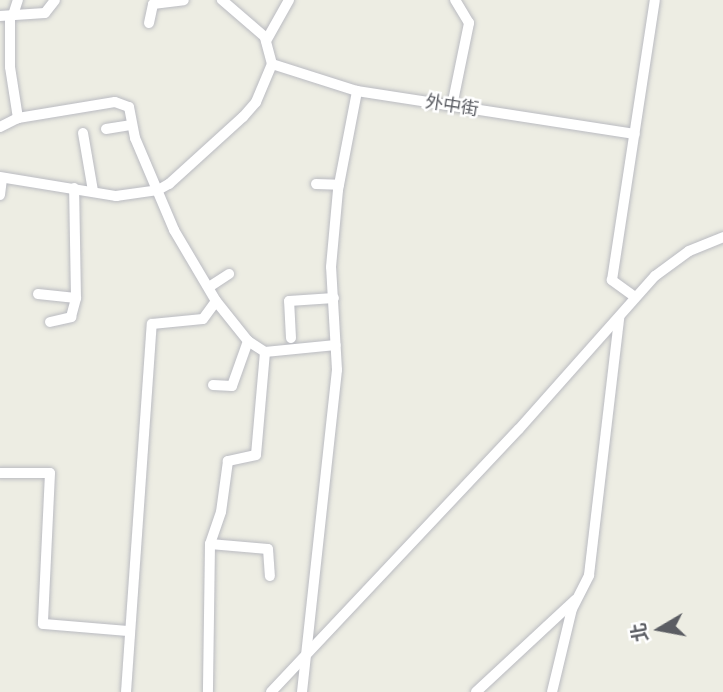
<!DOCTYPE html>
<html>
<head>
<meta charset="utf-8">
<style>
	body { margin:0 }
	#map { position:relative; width:723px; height:692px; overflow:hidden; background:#edede3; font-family:"Asap Condensed","Noto Sans TC",sans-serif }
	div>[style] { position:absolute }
	.roads { filter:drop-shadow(0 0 2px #babbc1) drop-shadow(0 0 2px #babbc1) }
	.minor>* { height:10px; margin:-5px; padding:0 5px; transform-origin:5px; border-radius:5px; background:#fff }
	span { translate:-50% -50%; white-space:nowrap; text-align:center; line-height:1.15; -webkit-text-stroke:5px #fff; paint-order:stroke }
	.street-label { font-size:18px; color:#5b5d63 }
	.north { position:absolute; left:625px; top:594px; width:70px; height:70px; -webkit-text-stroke:5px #fff; paint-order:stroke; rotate:260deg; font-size:19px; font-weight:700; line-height:28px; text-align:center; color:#5b5d63 }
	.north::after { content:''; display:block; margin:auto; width:24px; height:32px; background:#5b5d63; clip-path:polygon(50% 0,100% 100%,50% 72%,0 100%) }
</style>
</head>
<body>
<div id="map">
	<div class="roads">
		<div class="minor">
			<i style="left:13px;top:15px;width:16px;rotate:-72deg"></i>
			<i style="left:0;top:16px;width:45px;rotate:-3.8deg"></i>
			<i style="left:45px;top:13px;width:16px;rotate:-52deg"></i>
			<i style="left:10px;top:16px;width:51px;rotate:90deg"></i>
			<i style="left:10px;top:67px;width:52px;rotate:81.1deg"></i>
			<i style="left:18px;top:118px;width:98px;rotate:-9.4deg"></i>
			<i style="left:115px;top:102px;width:15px;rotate:20deg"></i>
			<i style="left:129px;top:107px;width:32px;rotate:79deg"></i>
			<i style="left:135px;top:138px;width:100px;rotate:67deg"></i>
			<i style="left:174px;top:230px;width:82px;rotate:59.4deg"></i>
			<i style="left:216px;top:301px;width:51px;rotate:51.3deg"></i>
			<i style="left:248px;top:341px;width:20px;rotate:33deg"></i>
			<i style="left:265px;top:352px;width:103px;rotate:95deg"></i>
			<i style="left:256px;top:455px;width:29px;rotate:168deg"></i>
			<i style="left:228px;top:461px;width:51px;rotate:97.8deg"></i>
			<i style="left:221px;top:512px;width:34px;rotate:109deg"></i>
			<i style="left:210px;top:544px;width:148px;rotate:90.8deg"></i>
			<i style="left:149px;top:23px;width:19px;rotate:-78deg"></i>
			<i style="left:153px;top:4px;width:31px;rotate:-7deg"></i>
			<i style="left:266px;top:41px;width:47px;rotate:-60.7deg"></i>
			<i style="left:272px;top:64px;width:89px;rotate:17.6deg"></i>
			<i style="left:357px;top:91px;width:281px;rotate:8.8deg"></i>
			<i style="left:452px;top:106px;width:85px;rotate:-78.4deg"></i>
			<i style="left:469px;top:23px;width:27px;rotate:-121deg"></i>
			<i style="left:0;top:127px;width:20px;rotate:-27deg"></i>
			<i style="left:106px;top:129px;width:26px;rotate:-9deg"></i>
			<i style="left:83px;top:133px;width:59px;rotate:80.2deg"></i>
			<i style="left:0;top:177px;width:118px;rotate:9.3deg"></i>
			<i style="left:116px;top:196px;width:42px;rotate:-8.1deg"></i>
			<i style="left:158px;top:190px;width:13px;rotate:-29deg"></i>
			<i style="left:169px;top:184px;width:100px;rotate:-42.2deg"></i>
			<i style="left:243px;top:117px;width:20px;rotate:-49deg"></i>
			<i style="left:256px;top:102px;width:41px;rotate:-67.2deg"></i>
			<i style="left:272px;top:64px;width:28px;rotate:-105deg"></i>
			<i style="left:265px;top:37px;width:57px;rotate:-139.3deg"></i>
			<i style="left:316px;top:184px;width:23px;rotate:2deg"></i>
			<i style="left:0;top:195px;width:17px;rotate:-83deg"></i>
			<i style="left:209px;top:287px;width:24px;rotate:-33deg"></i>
			<i style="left:38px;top:294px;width:38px;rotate:6deg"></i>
			<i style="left:76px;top:298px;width:110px;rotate:-91deg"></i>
			<i style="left:635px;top:297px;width:29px;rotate:-144deg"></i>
			<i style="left:612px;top:280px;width:283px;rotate:-81.3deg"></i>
			<i style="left:50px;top:322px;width:22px;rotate:-13deg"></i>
			<i style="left:71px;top:317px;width:20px;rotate:-75deg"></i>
			<i style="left:291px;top:338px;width:37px;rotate:-93deg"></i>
			<i style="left:289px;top:301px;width:45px;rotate:-3.8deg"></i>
			<i style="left:265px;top:352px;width:71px;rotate:-5.6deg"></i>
			<i style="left:213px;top:385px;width:19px;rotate:3deg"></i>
			<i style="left:232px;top:386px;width:48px;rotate:-70.4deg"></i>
			<i style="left:0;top:473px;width:50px"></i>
			<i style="left:50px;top:473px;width:151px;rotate:92.7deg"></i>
			<i style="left:43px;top:624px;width:86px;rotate:4.7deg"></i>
			<i style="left:210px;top:544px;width:58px;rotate:4.9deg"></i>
			<i style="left:268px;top:549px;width:27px;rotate:86deg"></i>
			<i style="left:126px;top:692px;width:369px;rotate:-86deg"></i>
			<i style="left:152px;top:324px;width:51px;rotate:-5.6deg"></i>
			<i style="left:203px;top:319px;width:22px;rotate:-54deg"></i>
			<i style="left:271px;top:692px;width:361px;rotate:-46.7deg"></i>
			<i style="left:519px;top:429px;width:205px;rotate:-48.4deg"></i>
			<i style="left:655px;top:276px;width:42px;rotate:-36.3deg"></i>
			<i style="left:689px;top:251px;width:37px;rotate:-22deg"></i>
			<i style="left:302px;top:692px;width:324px;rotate:-83.8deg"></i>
			<i style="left:337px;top:370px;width:103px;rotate:-93.3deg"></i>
			<i style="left:331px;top:267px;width:77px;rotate:-84.8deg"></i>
			<i style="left:338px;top:190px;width:101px;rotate:-79.1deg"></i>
			<i style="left:476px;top:692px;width:135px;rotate:-42.9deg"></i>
			<i style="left:552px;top:692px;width:85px;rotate:-76.5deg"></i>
			<i style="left:572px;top:609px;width:38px;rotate:-63deg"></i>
			<i style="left:589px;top:575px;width:259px;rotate:-83.3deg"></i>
		</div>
	</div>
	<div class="street-label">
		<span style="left:452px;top:106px;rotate:9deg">外中街</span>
	</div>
	<div class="north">北</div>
</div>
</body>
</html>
